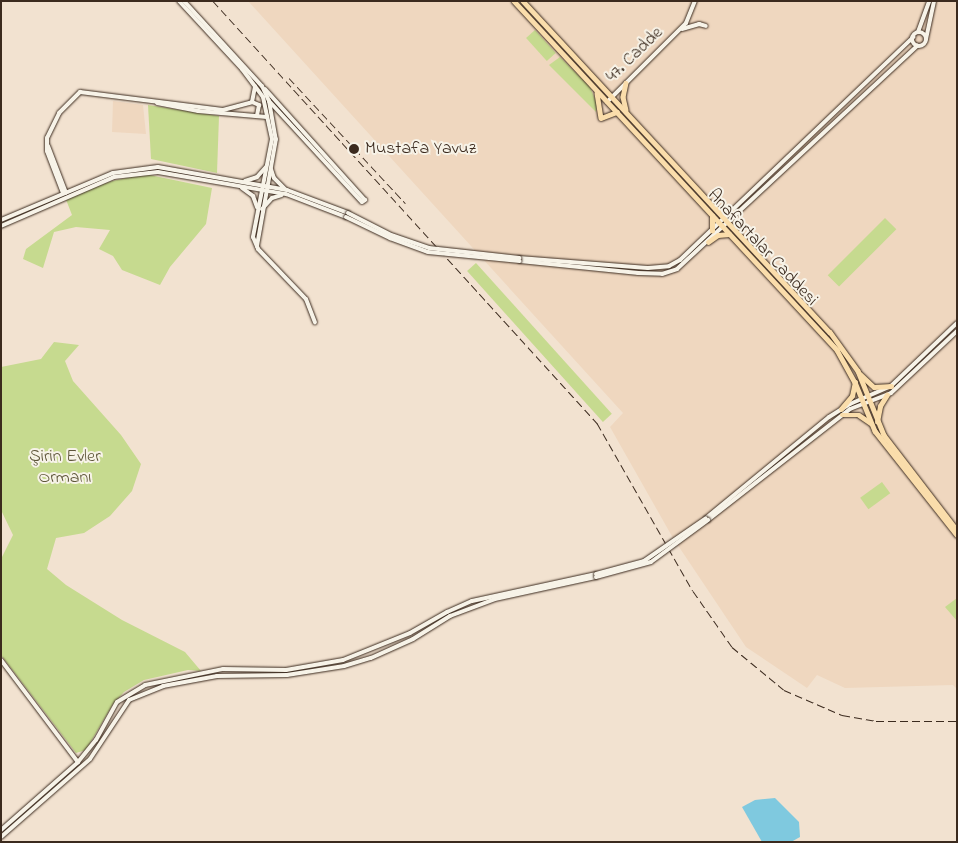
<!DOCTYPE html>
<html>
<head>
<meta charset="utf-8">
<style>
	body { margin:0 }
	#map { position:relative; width:958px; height:843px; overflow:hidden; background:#f2e2d0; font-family:"Indie Flower",sans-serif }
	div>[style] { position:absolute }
	.built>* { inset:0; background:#efd7bf }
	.green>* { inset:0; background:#c6da8f; transform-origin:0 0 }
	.water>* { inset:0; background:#7fc9df }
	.roads { filter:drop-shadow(0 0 1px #3b2a1e) drop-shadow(0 0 1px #3b2a1e) }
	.secondary>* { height:4px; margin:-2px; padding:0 2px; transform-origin:2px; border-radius:2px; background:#f7f3e8 }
	.secondary>.ring { margin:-2px; padding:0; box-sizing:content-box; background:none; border:4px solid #f7f3e8; border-radius:50% }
	.primary>* { height:4.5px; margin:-2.25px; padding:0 2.25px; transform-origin:2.25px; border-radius:2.25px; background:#faddab }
	.rail>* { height:1px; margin-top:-0.5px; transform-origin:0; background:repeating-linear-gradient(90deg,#3b2a1e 0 8px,transparent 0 12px) }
	.bridges { filter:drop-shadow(0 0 1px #3b2a1e) drop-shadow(0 0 1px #3b2a1e) }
	.secondary-bridge>* { height:4px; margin:-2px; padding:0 2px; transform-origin:2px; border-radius:2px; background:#f7f3e8 }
	.dots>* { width:14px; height:14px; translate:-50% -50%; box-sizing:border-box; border:2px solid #f7f3e8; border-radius:50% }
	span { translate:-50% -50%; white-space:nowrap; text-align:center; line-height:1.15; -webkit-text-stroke:4px #f7f3e8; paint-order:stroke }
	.street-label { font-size:18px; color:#3b2a1e }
	.poi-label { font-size:18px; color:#3b2a1e }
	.left { translate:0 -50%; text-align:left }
	.park-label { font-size:18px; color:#5e563a }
	.frame { position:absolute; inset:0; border:2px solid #3b2a1e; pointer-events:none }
</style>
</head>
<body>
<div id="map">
	<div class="built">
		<i style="clip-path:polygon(248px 1px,957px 1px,957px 689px,953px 685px,845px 688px,817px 675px,807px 688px,746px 647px,673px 538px,610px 427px,623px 413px)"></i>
		<i style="clip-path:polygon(113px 101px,143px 105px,146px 134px,112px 132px)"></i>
	</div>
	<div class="green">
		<i style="left:535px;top:30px;width:31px;height:12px;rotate:48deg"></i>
		<i style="clip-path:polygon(560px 57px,590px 87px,597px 104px,596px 112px,549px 65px)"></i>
		<i style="clip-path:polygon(148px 105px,219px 116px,217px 173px,151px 159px)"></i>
		<i style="clip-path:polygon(145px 174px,212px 188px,206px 224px,170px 267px,160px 285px,122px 270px,113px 256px,99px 249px,110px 230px,76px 227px,54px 232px,43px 268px,23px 259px,26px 249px,72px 215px,65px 197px,112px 181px)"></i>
		<i style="left:885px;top:218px;width:16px;height:81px;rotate:45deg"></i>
		<i style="left:476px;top:263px;width:203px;height:12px;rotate:48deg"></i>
		<i style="clip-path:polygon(54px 342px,79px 345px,65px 361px,73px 381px,121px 435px,141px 464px,132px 491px,110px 516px,84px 533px,56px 538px,47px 569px,66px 585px,122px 620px,185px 652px,201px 671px,188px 670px,144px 680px,124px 692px,113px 704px,86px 750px,76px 753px,1px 655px,1px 559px,13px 535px,1px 510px,1px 367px,41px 359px)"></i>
		<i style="left:882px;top:482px;width:14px;height:27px;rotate:54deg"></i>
		<i style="clip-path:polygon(957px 598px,957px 621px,945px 607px)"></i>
	</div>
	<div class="water">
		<i style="clip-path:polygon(775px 798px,799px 822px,800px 837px,791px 842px,762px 842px,742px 807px,755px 800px)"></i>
	</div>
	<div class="roads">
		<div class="secondary">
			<i style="left:179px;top:1px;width:93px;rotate:47.2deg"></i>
			<i style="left:242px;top:69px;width:35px;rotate:53deg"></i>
			<i style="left:263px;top:97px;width:43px;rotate:77.9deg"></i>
			<i style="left:272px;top:139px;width:100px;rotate:101deg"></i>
			<i style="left:253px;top:237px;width:13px;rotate:67deg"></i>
			<i style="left:258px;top:249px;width:69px;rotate:46.2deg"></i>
			<i style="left:306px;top:299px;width:25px;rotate:69deg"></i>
			<i style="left:184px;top:1px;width:115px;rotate:47.5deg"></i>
			<i style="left:262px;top:86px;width:17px;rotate:65deg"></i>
			<i style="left:269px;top:101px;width:39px;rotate:80deg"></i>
			<i style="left:276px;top:139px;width:109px;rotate:100.1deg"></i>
			<i style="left:682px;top:29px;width:18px;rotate:-16deg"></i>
			<i style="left:699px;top:24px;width:7px;rotate:16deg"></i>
			<i style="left:918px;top:32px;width:33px;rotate:-70deg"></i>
			<i class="ring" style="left:912px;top:32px;width:10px;height:10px"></i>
			<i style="left:926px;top:39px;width:39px;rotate:-78deg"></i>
			<i style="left:265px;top:89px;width:149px;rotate:48deg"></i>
			<i style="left:269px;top:101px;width:137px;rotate:47.4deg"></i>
			<i style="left:362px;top:202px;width:4px;rotate:-34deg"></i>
			<i style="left:252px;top:102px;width:8px;rotate:23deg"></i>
			<i style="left:259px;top:105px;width:10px;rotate:101deg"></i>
			<i style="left:607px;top:102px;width:112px;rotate:-45deg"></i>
			<i style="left:686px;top:23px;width:24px;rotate:-68deg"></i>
			<i style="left:157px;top:103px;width:42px;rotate:11deg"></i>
			<i style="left:198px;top:111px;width:69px;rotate:5deg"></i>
			<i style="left:48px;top:146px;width:50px;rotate:69deg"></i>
			<i style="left:271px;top:169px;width:9px;rotate:72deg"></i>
			<i style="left:274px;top:178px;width:16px;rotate:45deg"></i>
			<i style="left:245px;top:181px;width:13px;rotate:-18deg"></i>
			<i style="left:257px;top:177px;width:13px;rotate:-48deg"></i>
			<i style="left:242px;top:188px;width:14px;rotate:36deg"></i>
			<i style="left:253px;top:196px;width:12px;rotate:70deg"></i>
			<i style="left:63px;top:193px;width:45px;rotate:-110.9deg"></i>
			<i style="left:47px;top:151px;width:13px;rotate:-90deg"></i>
			<i style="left:47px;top:138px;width:28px;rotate:-64deg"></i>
			<i style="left:59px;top:113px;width:30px;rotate:-45deg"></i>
			<i style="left:80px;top:92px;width:144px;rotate:7.2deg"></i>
			<i style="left:223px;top:110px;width:30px;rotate:-15deg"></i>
			<i style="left:252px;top:102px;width:16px;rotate:-79deg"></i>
			<i style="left:262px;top:209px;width:15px;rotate:-48deg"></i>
			<i style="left:272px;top:198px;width:10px;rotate:-17deg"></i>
			<i style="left:1px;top:220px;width:121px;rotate:-22.8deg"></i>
			<i style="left:113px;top:173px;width:45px;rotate:-7.6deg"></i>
			<i style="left:158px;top:167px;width:131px;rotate:10.1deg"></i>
			<i style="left:287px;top:190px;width:65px;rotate:20.7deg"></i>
			<i style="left:1px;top:226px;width:123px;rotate:-23.4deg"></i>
			<i style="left:114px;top:177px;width:44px;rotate:-6.5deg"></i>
			<i style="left:158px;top:172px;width:130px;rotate:9.8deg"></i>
			<i style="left:286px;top:194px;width:64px;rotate:21deg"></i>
			<i style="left:519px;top:258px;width:129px;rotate:4.4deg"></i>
			<i style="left:648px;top:268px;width:21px;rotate:-5deg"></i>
			<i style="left:669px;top:266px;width:13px;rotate:-29deg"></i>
			<i style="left:680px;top:260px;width:323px;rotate:-43.7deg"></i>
			<i style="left:520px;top:261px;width:119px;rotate:5.8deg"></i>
			<i style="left:638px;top:273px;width:24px;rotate:2deg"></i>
			<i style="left:662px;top:274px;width:16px;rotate:-18deg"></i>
			<i style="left:677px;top:269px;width:328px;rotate:-42.9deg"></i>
			<i style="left:706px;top:518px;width:159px;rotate:-39.4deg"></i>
			<i style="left:829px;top:417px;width:25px;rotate:-32deg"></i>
			<i style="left:850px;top:404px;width:45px;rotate:-23.7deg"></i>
			<i style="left:891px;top:386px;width:91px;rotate:-43.7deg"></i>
			<i style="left:708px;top:520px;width:180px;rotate:-38deg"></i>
			<i style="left:850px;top:409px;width:44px;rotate:-21.3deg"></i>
			<i style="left:891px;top:393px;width:91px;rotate:-43.2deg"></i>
			<i style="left:1px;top:660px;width:128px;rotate:53deg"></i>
			<i style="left:1px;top:830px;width:103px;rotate:-41.4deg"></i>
			<i style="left:78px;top:762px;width:28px;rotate:-51deg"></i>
			<i style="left:96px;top:740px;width:43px;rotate:-61.1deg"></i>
			<i style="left:117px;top:702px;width:33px;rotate:-31deg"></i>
			<i style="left:145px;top:685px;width:80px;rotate:-11.6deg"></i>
			<i style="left:223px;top:669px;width:63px;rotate:0.9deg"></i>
			<i style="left:286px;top:670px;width:58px;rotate:-10deg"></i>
			<i style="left:343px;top:660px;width:72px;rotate:-21.9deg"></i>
			<i style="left:410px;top:633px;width:43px;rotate:-29.6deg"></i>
			<i style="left:447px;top:612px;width:27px;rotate:-24deg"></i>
			<i style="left:472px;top:601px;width:127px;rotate:-12.3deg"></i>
			<i style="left:1px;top:837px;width:118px;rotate:-41.2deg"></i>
			<i style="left:90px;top:759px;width:71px;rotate:-56.5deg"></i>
			<i style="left:129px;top:700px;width:37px;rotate:-22deg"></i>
			<i style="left:163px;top:686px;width:55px;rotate:-10.5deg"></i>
			<i style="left:217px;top:676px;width:70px;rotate:-0.8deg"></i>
			<i style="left:287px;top:675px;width:58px;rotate:-9deg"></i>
			<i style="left:344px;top:666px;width:28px;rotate:-17deg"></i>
			<i style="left:371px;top:658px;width:46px;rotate:-24.3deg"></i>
			<i style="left:413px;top:639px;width:44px;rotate:-31.9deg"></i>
			<i style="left:450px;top:616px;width:48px;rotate:-20.7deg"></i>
			<i style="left:495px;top:599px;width:103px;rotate:-12.3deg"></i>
		</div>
		<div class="primary">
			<i style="left:514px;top:1px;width:476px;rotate:47.2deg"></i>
			<i style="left:837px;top:350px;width:37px;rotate:61deg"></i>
			<i style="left:855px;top:382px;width:53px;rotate:67.8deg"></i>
			<i style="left:875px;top:431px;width:132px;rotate:51.7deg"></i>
			<i style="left:523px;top:1px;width:451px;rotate:47.2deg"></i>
			<i style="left:830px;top:332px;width:48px;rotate:54.3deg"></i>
			<i style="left:858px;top:371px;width:69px;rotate:67.9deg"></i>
			<i style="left:884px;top:435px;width:120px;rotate:52.5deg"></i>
			<i style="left:626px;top:83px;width:14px;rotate:102deg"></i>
			<i style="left:623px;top:97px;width:13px;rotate:77deg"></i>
			<i style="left:597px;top:93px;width:25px;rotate:81deg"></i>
			<i style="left:601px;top:118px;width:17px;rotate:-21deg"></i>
			<i style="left:717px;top:209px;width:14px;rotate:8deg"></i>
			<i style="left:712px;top:231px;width:15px;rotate:-90deg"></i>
			<i style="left:708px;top:242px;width:12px;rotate:-35deg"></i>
			<i style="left:718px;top:235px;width:11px;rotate:-5deg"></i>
			<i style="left:860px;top:374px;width:19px;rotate:43deg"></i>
			<i style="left:874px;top:387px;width:17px;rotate:-3deg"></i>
			<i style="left:841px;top:409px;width:17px;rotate:-50deg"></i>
			<i style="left:852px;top:396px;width:14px;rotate:-78deg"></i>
			<i style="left:842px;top:415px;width:17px"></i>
			<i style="left:859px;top:415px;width:14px;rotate:34deg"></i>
			<i style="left:877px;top:422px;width:16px;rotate:-79deg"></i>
			<i style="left:880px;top:406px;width:13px;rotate:-58deg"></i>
		</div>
	</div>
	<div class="rail">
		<i style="left:213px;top:1px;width:571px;rotate:47.7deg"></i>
		<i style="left:597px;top:423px;width:193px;rotate:60.3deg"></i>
		<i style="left:693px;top:591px;width:68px;rotate:55.1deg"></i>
		<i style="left:732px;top:647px;width:67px;rotate:39.6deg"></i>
		<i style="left:784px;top:690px;width:63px;rotate:23.3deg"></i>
		<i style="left:842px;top:715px;width:35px;rotate:10deg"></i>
		<i style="left:876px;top:721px;width:81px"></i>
		<i style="left:289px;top:78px;width:171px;rotate:47.1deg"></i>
	</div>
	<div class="bridges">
		<div class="secondary-bridge">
			<i style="left:348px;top:213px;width:48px;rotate:27.1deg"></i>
			<i style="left:391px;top:235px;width:40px;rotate:18.9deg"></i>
			<i style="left:429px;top:248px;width:91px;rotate:6.3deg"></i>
			<i style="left:346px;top:217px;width:49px;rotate:25.5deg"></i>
			<i style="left:390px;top:238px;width:40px;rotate:20.2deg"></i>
			<i style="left:428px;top:252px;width:92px;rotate:5.6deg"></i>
			<i style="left:596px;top:574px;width:50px;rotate:-15.2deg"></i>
			<i style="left:644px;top:561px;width:75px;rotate:-34.7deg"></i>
			<i style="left:596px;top:577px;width:57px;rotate:-15.3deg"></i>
			<i style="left:651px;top:562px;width:71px;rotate:-36.4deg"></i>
		</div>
	</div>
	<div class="dots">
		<i style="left:354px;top:149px;background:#3b2a1e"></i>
	</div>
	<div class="street-label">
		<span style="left:635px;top:55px;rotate:-44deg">47. Cadde</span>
		<span style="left:762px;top:248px;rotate:47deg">Anafartalar Caddesi</span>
	</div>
	<div class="poi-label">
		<span class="left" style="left:365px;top:149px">Mustafa Yavuz</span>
	</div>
	<div class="park-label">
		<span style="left:65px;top:468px">Şirin Evler<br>Ormanı</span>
	</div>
	<div class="frame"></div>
</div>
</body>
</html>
